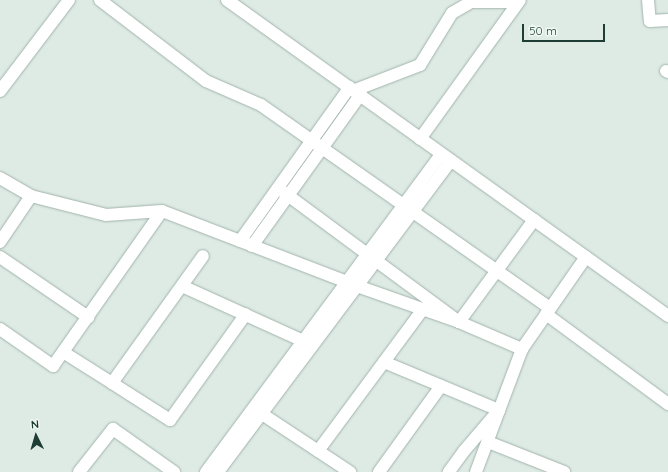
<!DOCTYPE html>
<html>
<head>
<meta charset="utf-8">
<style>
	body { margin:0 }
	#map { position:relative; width:668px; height:472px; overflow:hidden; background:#deebe5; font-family:Quicksand,sans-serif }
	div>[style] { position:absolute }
	.roads { filter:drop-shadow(0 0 1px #a1b3ac) drop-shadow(0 0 1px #a1b3ac) }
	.minor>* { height:12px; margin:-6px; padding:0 6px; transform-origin:6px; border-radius:6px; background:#fff }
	span { translate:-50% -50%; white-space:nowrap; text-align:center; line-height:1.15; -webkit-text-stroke:3px #eff8f3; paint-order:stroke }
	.north { position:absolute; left:16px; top:416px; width:40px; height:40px; -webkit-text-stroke:3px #eff8f3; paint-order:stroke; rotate:355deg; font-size:11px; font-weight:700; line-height:16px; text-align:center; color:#1e3d34 }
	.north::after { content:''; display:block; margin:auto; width:14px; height:18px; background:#1e3d34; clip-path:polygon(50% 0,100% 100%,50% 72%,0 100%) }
	.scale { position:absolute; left:522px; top:24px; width:83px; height:18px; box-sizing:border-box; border:2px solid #1e3d34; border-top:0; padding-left:5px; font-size:12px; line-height:14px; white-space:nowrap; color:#1e3d34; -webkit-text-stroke:3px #eff8f3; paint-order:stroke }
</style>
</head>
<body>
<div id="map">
	<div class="roads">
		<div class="minor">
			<i style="left:100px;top:0;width:133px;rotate:37.4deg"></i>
			<i style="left:206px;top:81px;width:60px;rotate:23.6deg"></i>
			<i style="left:261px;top:105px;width:353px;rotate:35.1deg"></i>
			<i style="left:227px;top:0;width:543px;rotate:35.62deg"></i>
			<i style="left:648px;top:0;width:21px;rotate:85deg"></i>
			<i style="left:650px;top:21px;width:18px;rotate:-3deg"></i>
			<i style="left:666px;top:71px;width:2px;rotate:27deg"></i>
			<i style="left:355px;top:90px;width:70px;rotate:-21deg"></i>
			<i style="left:420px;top:65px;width:61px;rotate:-58.4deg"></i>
			<i style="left:452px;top:13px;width:22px;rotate:-30deg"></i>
			<i style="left:471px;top:2px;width:47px"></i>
			<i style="left:0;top:91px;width:114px;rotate:-52.8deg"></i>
			<i style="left:420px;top:139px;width:171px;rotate:-54.3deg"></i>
			<i style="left:0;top:178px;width:36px;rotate:30deg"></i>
			<i style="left:31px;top:196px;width:77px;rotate:14.2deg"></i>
			<i style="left:106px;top:215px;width:56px;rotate:-4.1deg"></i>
			<i style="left:278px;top:188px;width:225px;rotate:36.5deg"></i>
			<i style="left:459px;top:322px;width:127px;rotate:-53.7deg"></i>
			<i style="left:240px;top:241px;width:189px;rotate:-54.5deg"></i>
			<i style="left:0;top:242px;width:55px;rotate:-56deg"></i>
			<i style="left:252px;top:246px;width:187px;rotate:-54.4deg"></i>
			<i style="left:0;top:257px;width:107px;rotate:34.3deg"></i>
			<i style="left:182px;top:286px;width:141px;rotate:24.4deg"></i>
			<i style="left:546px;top:314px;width:152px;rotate:36.4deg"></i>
			<i style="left:0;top:329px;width:65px;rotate:34.9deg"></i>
			<i style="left:53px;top:366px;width:189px;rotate:-54.9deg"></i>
			<i style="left:162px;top:211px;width:209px;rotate:21deg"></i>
			<i style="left:357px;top:286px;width:108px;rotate:19.4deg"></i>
			<i style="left:459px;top:322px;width:69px;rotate:23.2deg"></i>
			<i style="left:63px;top:352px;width:58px;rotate:32.3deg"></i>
			<i style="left:112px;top:383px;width:156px;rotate:-54.4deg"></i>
			<i style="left:384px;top:362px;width:125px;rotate:22.7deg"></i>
			<i style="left:499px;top:410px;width:54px;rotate:130.5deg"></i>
			<i style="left:464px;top:451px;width:26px;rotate:126deg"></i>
			<i style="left:112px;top:383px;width:69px;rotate:32.5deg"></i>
			<i style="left:170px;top:420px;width:130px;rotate:-54.4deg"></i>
			<i style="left:256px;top:410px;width:113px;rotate:33.4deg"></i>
			<i style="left:488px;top:442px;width:82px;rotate:21.5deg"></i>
			<i style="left:318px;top:451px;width:177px;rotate:-53.5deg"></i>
			<i style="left:79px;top:472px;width:55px;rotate:-51.7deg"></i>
			<i style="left:113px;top:429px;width:75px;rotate:35.2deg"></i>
			<i style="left:206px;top:472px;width:395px;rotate:-53.5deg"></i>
			<i style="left:218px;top:472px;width:389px;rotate:-53.2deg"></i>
			<i style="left:379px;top:472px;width:106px;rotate:-54.2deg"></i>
			<i style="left:476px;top:472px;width:131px;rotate:-69.5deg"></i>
			<i style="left:522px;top:349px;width:112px;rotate:-55.2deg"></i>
		</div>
	</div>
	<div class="north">N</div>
	<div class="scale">50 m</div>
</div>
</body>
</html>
